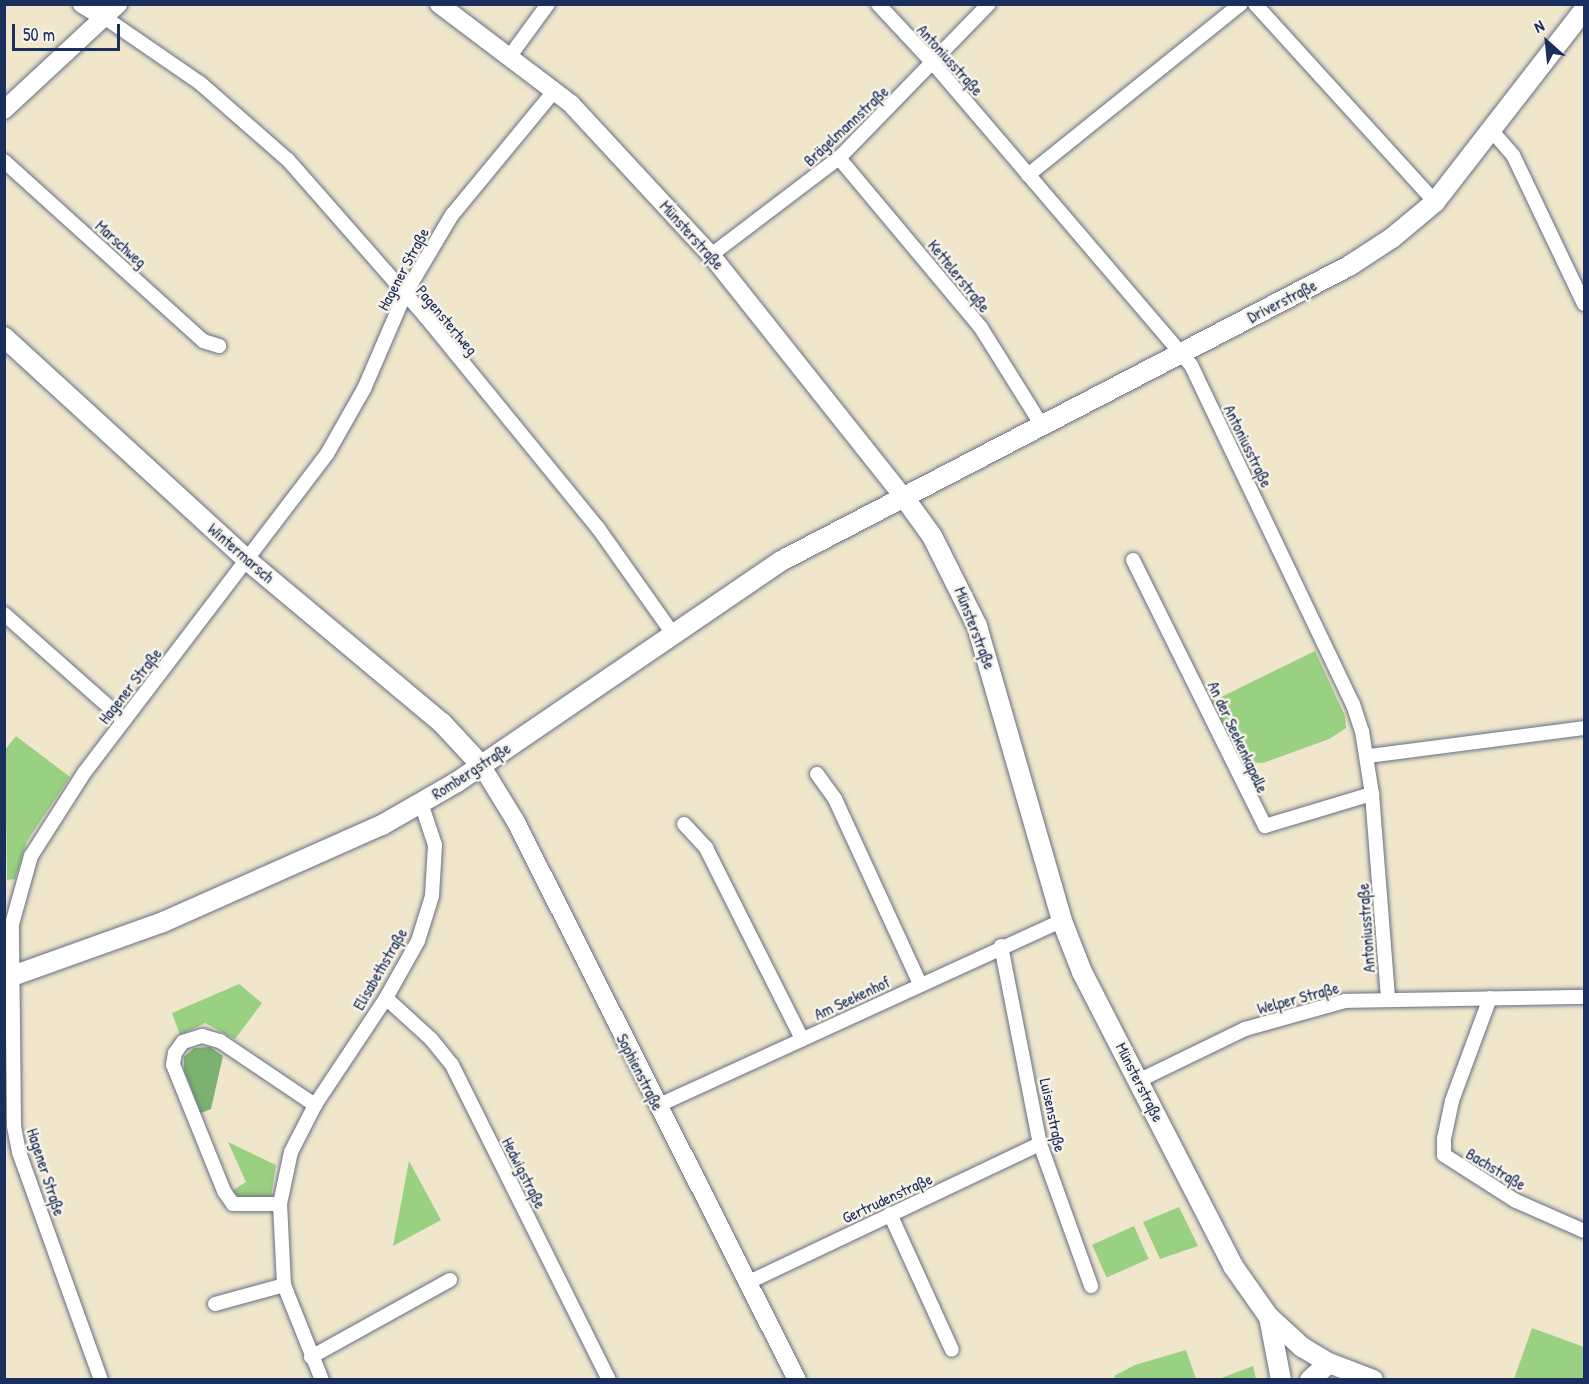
<!DOCTYPE html>
<html>
<head>
<meta charset="utf-8">
<style>
	body { margin:0 }
	#map { position:relative; width:1589px; height:1384px; overflow:hidden; background:#efe6cb; font-family:"Patrick Hand",sans-serif }
	div>[style] { position:absolute }
	.green>* { inset:0; background:#9ad081; transform-origin:0 0 }
	.forest>* { inset:0; background:#7bb26f }
	.roads { filter:drop-shadow(0 0 2px #656f84) drop-shadow(0 0 2px #656f84) }
	.minor>* { height:14px; margin:-7px; padding:0 7px; transform-origin:7px; border-radius:7px; background:#fff }
	.tertiary>* { height:18px; margin:-9px; padding:0 9px; transform-origin:9px; border-radius:9px; background:#fff }
	.secondary>* { height:20px; margin:-10px; padding:0 10px; transform-origin:10px; border-radius:10px; background:#fff }
	span { translate:-50% -50%; white-space:nowrap; text-align:center; line-height:1.15; -webkit-text-stroke:5px #f7f3e8; paint-order:stroke }
	.street-label { font-size:16px; color:#1b2f5e }
	.frame { position:absolute; inset:0; border:6px solid #1b2f5e; pointer-events:none }
	.north { position:absolute; left:1517px; top:12px; width:60px; height:60px; -webkit-text-stroke:4px #f7f3e8; paint-order:stroke; rotate:333deg; font-size:16px; font-weight:700; line-height:24px; text-align:center; color:#1b2f5e }
	.north::after { content:''; display:block; margin:auto; width:21px; height:27px; background:#1b2f5e; clip-path:polygon(50% 0,100% 100%,50% 72%,0 100%) }
	.scale { position:absolute; left:12px; top:24px; width:108px; height:27px; box-sizing:border-box; border:3px solid #1b2f5e; border-top:0; padding-left:8px; font-size:18px; line-height:21px; white-space:nowrap; color:#1b2f5e; -webkit-text-stroke:4px #f7f3e8; paint-order:stroke }
</style>
</head>
<body>
<div id="map">
	<div class="green">
		<i style="clip-path:polygon(1315px 651px,1345px 716px,1346px 728px,1329px 739px,1263px 763px,1237px 762px,1209px 703px)"></i>
		<i style="clip-path:polygon(16px 736px,70px 777px,27px 841px,15px 879px,7px 880px,5px 750px)"></i>
		<i style="clip-path:polygon(239px 984px,262px 1003px,235px 1039px,205px 1023px,180px 1035px,172px 1013px)"></i>
		<i style="clip-path:polygon(228px 1142px,276px 1165px,271px 1198px,242px 1199px,232px 1191px,246px 1182px)"></i>
		<i style="clip-path:polygon(409px 1161px,441px 1220px,393px 1246px)"></i>
		<i style="clip-path:polygon(1179px 1207px,1198px 1246px,1160px 1259px,1143px 1222px)"></i>
		<i style="left:1134px;top:1226px;width:36px;height:46px;rotate:66deg"></i>
		<i style="clip-path:polygon(1532px 1328px,1584px 1347px,1584px 1379px,1514px 1379px)"></i>
		<i style="clip-path:polygon(1186px 1350px,1196px 1379px,1116px 1379px,1114px 1376px,1135px 1365px)"></i>
		<i style="clip-path:polygon(1253px 1366px,1256px 1379px,1219px 1379px)"></i>
	</div>
	<div class="forest">
		<i style="clip-path:polygon(210px 1047px,223px 1056px,211px 1109px,201px 1113px,184px 1070px,184px 1057px,194px 1048px)"></i>
	</div>
	<div class="roads">
		<div class="minor">
			<i style="left:878px;top:4px;width:81px;rotate:47deg"></i>
			<i style="left:933px;top:63px;width:397px;rotate:49.5deg"></i>
			<i style="left:1191px;top:365px;width:376px;rotate:64.5deg"></i>
			<i style="left:1353px;top:704px;width:28px;rotate:72deg"></i>
			<i style="left:1362px;top:731px;width:64px;rotate:81deg"></i>
			<i style="left:1372px;top:794px;width:205px;rotate:85.5deg"></i>
			<i style="left:1255px;top:4px;width:268px;rotate:47.7deg"></i>
			<i style="left:104px;top:17px;width:116px;rotate:34.5deg"></i>
			<i style="left:200px;top:83px;width:117px;rotate:41.2deg"></i>
			<i style="left:288px;top:160px;width:208px;rotate:48.7deg"></i>
			<i style="left:425px;top:316px;width:274px;rotate:50.8deg"></i>
			<i style="left:598px;top:528px;width:130px;rotate:54.7deg"></i>
			<i style="left:510px;top:56px;width:64px;rotate:-53.8deg"></i>
			<i style="left:1492px;top:131px;width:32px;rotate:49deg"></i>
			<i style="left:1513px;top:155px;width:165px;rotate:64.5deg"></i>
			<i style="left:839px;top:158px;width:222px;rotate:50.1deg"></i>
			<i style="left:981px;top:328px;width:113px;rotate:58deg"></i>
			<i style="left:4px;top:161px;width:268px;rotate:42.1deg"></i>
			<i style="left:203px;top:341px;width:17px;rotate:17deg"></i>
			<i style="left:1028px;top:175px;width:273px;rotate:-38.8deg"></i>
			<i style="left:711px;top:255px;width:161px;rotate:-37.2deg"></i>
			<i style="left:839px;top:158px;width:215px;rotate:-45.8deg"></i>
			<i style="left:1133px;top:560px;width:297px;rotate:63.6deg"></i>
			<i style="left:1265px;top:826px;width:112px;rotate:-16.7deg"></i>
			<i style="left:4px;top:614px;width:160px;rotate:41.5deg"></i>
			<i style="left:1369px;top:756px;width:217px;rotate:-7.4deg"></i>
			<i style="left:817px;top:774px;width:31px;rotate:54deg"></i>
			<i style="left:835px;top:799px;width:204px;rotate:65.3deg"></i>
			<i style="left:684px;top:824px;width:33px;rotate:47deg"></i>
			<i style="left:706px;top:848px;width:214px;rotate:63.3deg"></i>
			<i style="left:1001px;top:946px;width:202px;rotate:78.9deg"></i>
			<i style="left:1040px;top:1144px;width:151px;rotate:70.2deg"></i>
			<i style="left:386px;top:998px;width:61px;rotate:42.3deg"></i>
			<i style="left:431px;top:1039px;width:33px;rotate:51deg"></i>
			<i style="left:452px;top:1065px;width:352px;rotate:63.5deg"></i>
			<i style="left:1490px;top:998px;width:110px;rotate:110.3deg"></i>
			<i style="left:1452px;top:1101px;width:38px;rotate:102deg"></i>
			<i style="left:1444px;top:1138px;width:17px;rotate:90deg"></i>
			<i style="left:1444px;top:1155px;width:85px;rotate:32.6deg"></i>
			<i style="left:1516px;top:1201px;width:74px;rotate:23.8deg"></i>
			<i style="left:1140px;top:1080px;width:117px;rotate:-25.9deg"></i>
			<i style="left:1245px;top:1029px;width:104px;rotate:-15.6deg"></i>
			<i style="left:1345px;top:1001px;width:239px;rotate:-1deg"></i>
			<i style="left:657px;top:1106px;width:445px;rotate:-24.6deg"></i>
			<i style="left:280px;top:1204px;width:47px;rotate:180deg"></i>
			<i style="left:233px;top:1204px;width:16px;rotate:-125deg"></i>
			<i style="left:224px;top:1191px;width:136px;rotate:-112deg"></i>
			<i style="left:173px;top:1065px;width:12px;rotate:-81deg"></i>
			<i style="left:175px;top:1053px;width:14px;rotate:-54deg"></i>
			<i style="left:183px;top:1042px;width:20px;rotate:-18deg"></i>
			<i style="left:202px;top:1036px;width:19px;rotate:16deg"></i>
			<i style="left:220px;top:1041px;width:115px;rotate:34deg"></i>
			<i style="left:890px;top:1214px;width:149px;rotate:65.5deg"></i>
			<i style="left:749px;top:1282px;width:322px;rotate:-25.4deg"></i>
			<i style="left:215px;top:1304px;width:72px;rotate:-15.4deg"></i>
			<i style="left:311px;top:1357px;width:159px;rotate:-29deg"></i>
			<i style="left:101px;top:1380px;width:242px;rotate:-109.8deg"></i>
			<i style="left:19px;top:1152px;width:26px;rotate:-101deg"></i>
			<i style="left:14px;top:1126px;width:202px;rotate:-90.6deg"></i>
			<i style="left:12px;top:924px;width:71px;rotate:-74.4deg"></i>
			<i style="left:31px;top:856px;width:98px;rotate:-57.4deg"></i>
			<i style="left:84px;top:773px;width:401px;rotate:-52.7deg"></i>
			<i style="left:327px;top:454px;width:75px;rotate:-60.4deg"></i>
			<i style="left:364px;top:389px;width:103px;rotate:-66.7deg"></i>
			<i style="left:405px;top:294px;width:92px;rotate:-59.3deg"></i>
			<i style="left:452px;top:215px;width:162px;rotate:-50.5deg"></i>
			<i style="left:322px;top:1380px;width:102px;rotate:-111.8deg"></i>
			<i style="left:284px;top:1285px;width:81px;rotate:-92.8deg"></i>
			<i style="left:280px;top:1204px;width:53px;rotate:-78.1deg"></i>
			<i style="left:291px;top:1152px;width:53px;rotate:-62.9deg"></i>
			<i style="left:315px;top:1105px;width:128px;rotate:-56.4deg"></i>
			<i style="left:386px;top:998px;width:65px;rotate:-60.7deg"></i>
			<i style="left:418px;top:941px;width:47px;rotate:-72.7deg"></i>
			<i style="left:432px;top:896px;width:51px;rotate:-86.6deg"></i>
			<i style="left:435px;top:845px;width:44px;rotate:-108.4deg"></i>
		</div>
		<div class="tertiary">
			<i style="left:82px;top:4px;width:26px;rotate:31deg"></i>
			<i style="left:439px;top:4px;width:166px;rotate:37.1deg"></i>
			<i style="left:571px;top:104px;width:206px;rotate:47.2deg"></i>
			<i style="left:711px;top:255px;width:308px;rotate:51.5deg"></i>
			<i style="left:4px;top:110px;width:156px;rotate:-42.9deg"></i>
			<i style="left:481px;top:765px;width:67px;rotate:58.4deg"></i>
			<i style="left:516px;top:822px;width:625px;rotate:63.27deg"></i>
		</div>
		<div class="secondary">
			<i style="left:4px;top:337px;width:330px;rotate:42.5deg"></i>
			<i style="left:247px;top:560px;width:254px;rotate:39.9deg"></i>
			<i style="left:442px;top:723px;width:57px;rotate:47.1deg"></i>
			<i style="left:903px;top:496px;width:49px;rotate:54.1deg"></i>
			<i style="left:932px;top:536px;width:101px;rotate:63.4deg"></i>
			<i style="left:977px;top:626px;width:307px;rotate:73.9deg"></i>
			<i style="left:1062px;top:921px;width:55px;rotate:68.6deg"></i>
			<i style="left:1082px;top:972px;width:331px;rotate:62.8deg"></i>
			<i style="left:1233px;top:1266px;width:62px;rotate:54.8deg"></i>
			<i style="left:1269px;top:1317px;width:45px;rotate:42.3deg"></i>
			<i style="left:1302px;top:1347px;width:31px;rotate:31deg"></i>
			<i style="left:1329px;top:1363px;width:47px;rotate:21.1deg"></i>
			<i style="left:4px;top:979px;width:169px;rotate:-19.7deg"></i>
			<i style="left:163px;top:922px;width:240px;rotate:-23.9deg"></i>
			<i style="left:382px;top:825px;width:86px;rotate:-29.8deg"></i>
			<i style="left:457px;top:782px;width:392px;rotate:-34.3deg"></i>
			<i style="left:781px;top:561px;width:640px;rotate:-27.45deg"></i>
			<i style="left:1349px;top:266px;width:51px;rotate:-33.1deg"></i>
			<i style="left:1392px;top:238px;width:56px;rotate:-39.9deg"></i>
			<i style="left:1435px;top:202px;width:243px;rotate:-52.2deg"></i>
			<i style="left:1269px;top:1317px;width:64px;rotate:79.2deg"></i>
			<i style="left:1310px;top:1380px;width:25px;rotate:-42deg"></i>
		</div>
	</div>
	<div class="street-label">
		<span style="left:950px;top:60px;rotate:48deg">Antoniusstraße</span>
		<span style="left:846px;top:126px;rotate:-43deg">Brägelmannstraße</span>
		<span style="left:692px;top:235px;rotate:48deg">Münsterstraße</span>
		<span style="left:121px;top:244px;rotate:42deg">Marschweg</span>
		<span style="left:403px;top:269px;rotate:-62deg">Hagener Straße</span>
		<span style="left:959px;top:276px;rotate:51deg">Kettelerstraße</span>
		<span style="left:1282px;top:301px;rotate:-27deg">Driverstraße</span>
		<span style="left:447px;top:320px;rotate:50deg">Pagenstertweg</span>
		<span style="left:1248px;top:446px;rotate:64deg">Antoniusstraße</span>
		<span style="left:241px;top:553px;rotate:41deg">Wintermarsch</span>
		<span style="left:975px;top:628px;rotate:69deg">Münsterstraße</span>
		<span style="left:130px;top:686px;rotate:-52deg">Hagener Straße</span>
		<span style="left:1238px;top:737px;rotate:65deg">An der Seekenkapelle</span>
		<span style="left:471px;top:771px;rotate:-33deg">Rombergstraße</span>
		<span style="left:1366px;top:928px;rotate:-94deg">Antoniusstraße</span>
		<span style="left:380px;top:969px;rotate:-60deg">Elisabethstraße</span>
		<span style="left:852px;top:998px;rotate:-25deg">Am Seekenhof</span>
		<span style="left:1298px;top:998px;rotate:-15deg">Welper Straße</span>
		<span style="left:640px;top:1072px;rotate:63deg">Sophienstraße</span>
		<span style="left:1140px;top:1082px;rotate:63deg">Münsterstraße</span>
		<span style="left:1053px;top:1115px;rotate:78deg">Luisenstraße</span>
		<span style="left:1496px;top:1169px;rotate:31deg">Bachstraße</span>
		<span style="left:46px;top:1172px;rotate:72deg">Hagener Straße</span>
		<span style="left:524px;top:1173px;rotate:63deg">Hedwigstraße</span>
		<span style="left:887px;top:1198px;rotate:-25deg">Gertrudenstraße</span>
	</div>
	<div class="frame"></div>
	<div class="north">N</div>
	<div class="scale">50 m</div>
</div>
</body>
</html>
